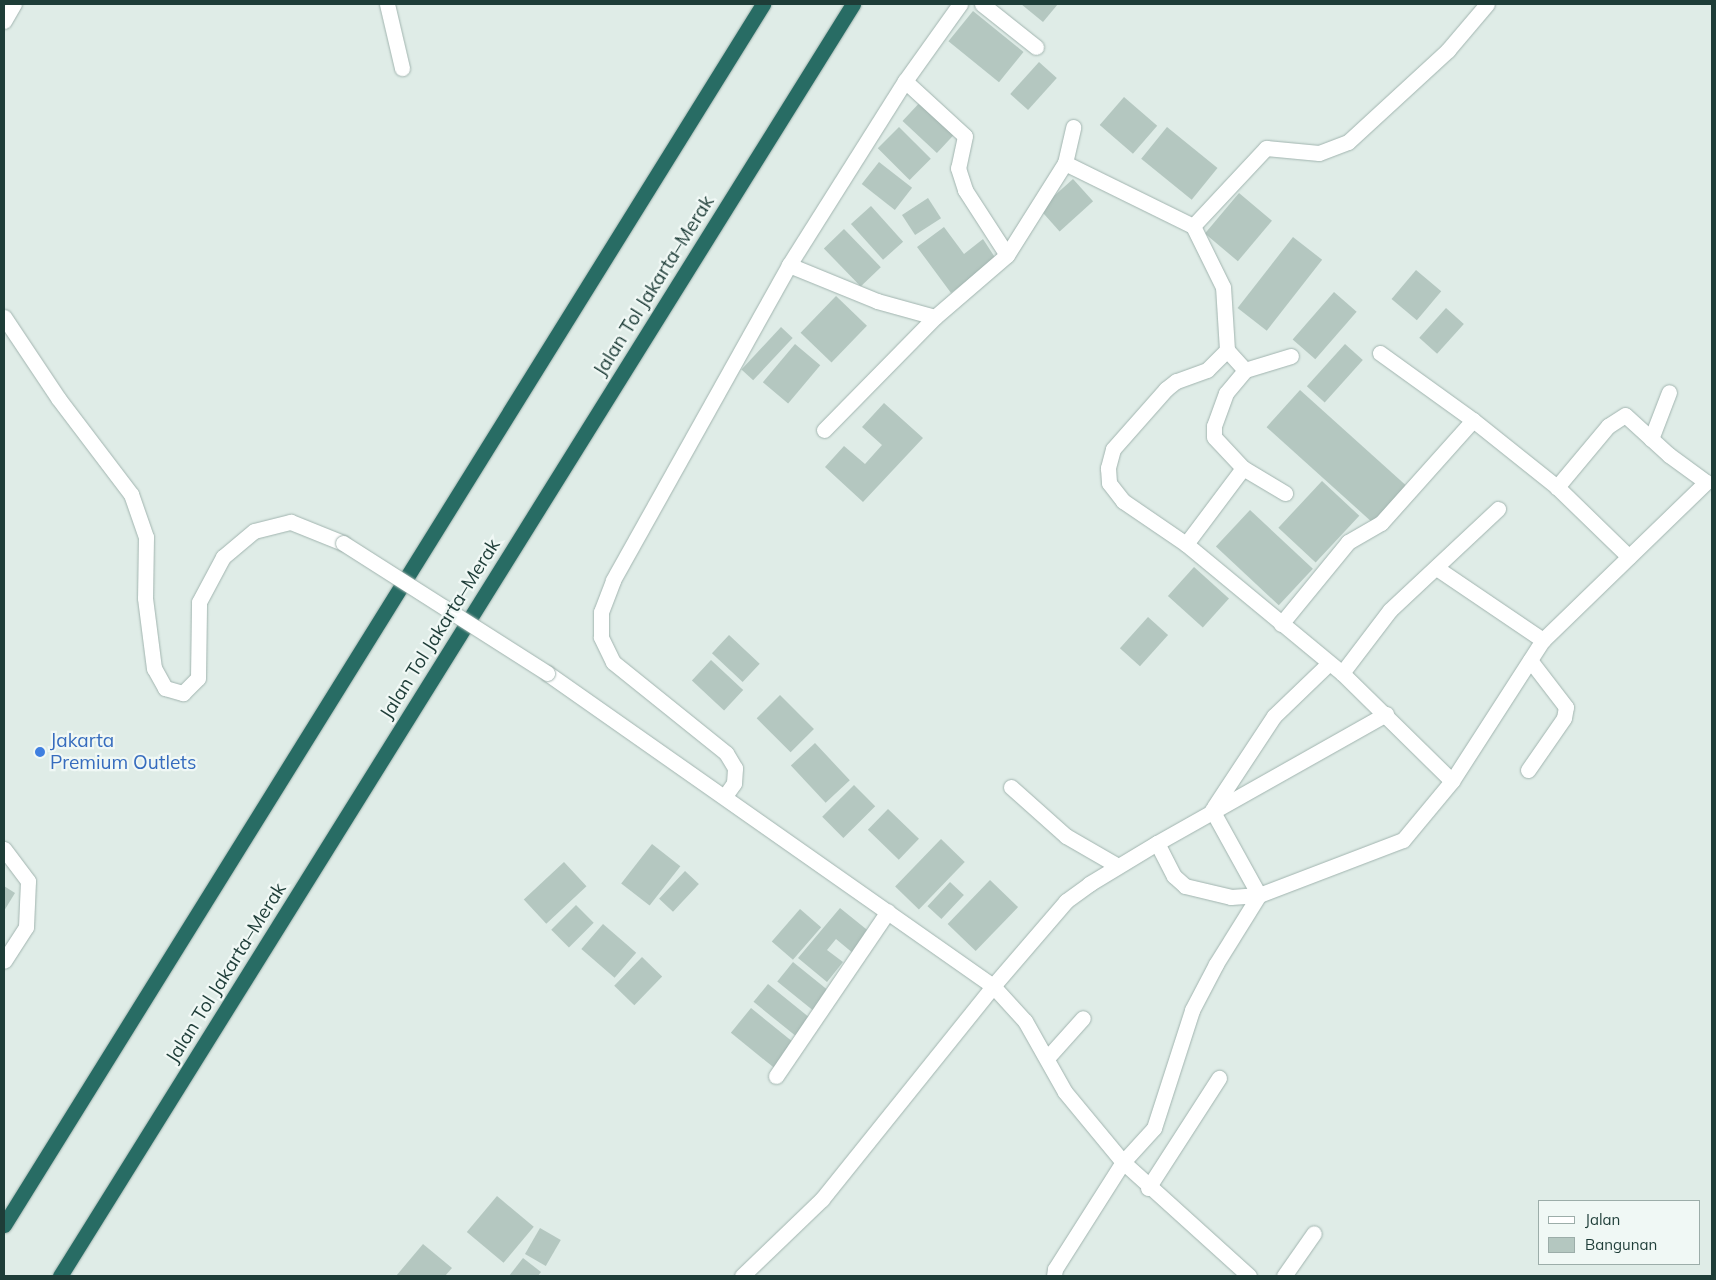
<!DOCTYPE html>
<html>
<head>
<meta charset="utf-8">
<style>
	body { margin:0 }
	#map { position:relative; width:1716px; height:1280px; overflow:hidden; background:#dfece7; font-family:Mulish,sans-serif }
	div>[style] { position:absolute }
	.building>* { inset:0; background:#b4c7c0; transform-origin:0 0 }
	.roads { filter:drop-shadow(0 0 1px #a1b4af) drop-shadow(0 0 1px #a1b4af) }
	.minor>* { height:15px; margin:-7.5px; padding:0 7.5px; transform-origin:7.5px; border-radius:7.5px; background:#fff }
	.highway>* { height:15px; margin:-7.5px; padding:0 7.5px; transform-origin:7.5px; border-radius:7.5px; background:#286c64 }
	.bridges { filter:drop-shadow(0 0 1px #a1b4af) drop-shadow(0 0 1px #a1b4af) }
	.minor-bridge>* { height:15px; margin:-7.5px; padding:0 7.5px; transform-origin:7.5px; border-radius:7.5px; background:#fff }
	.dots>* { width:14px; height:14px; translate:-50% -50%; box-sizing:border-box; border:2px solid #f0f8f5; border-radius:50% }
	span { translate:-50% -50%; white-space:nowrap; text-align:center; line-height:1.15; -webkit-text-stroke:4.5px #f0f8f5; paint-order:stroke }
	.street-label { font-size:19px; color:#1e3d38 }
	.shop-label { font-size:19px; color:#366cbe }
	.left { translate:0 -50%; text-align:left }
	.frame { position:absolute; inset:0; border:5px solid #1e3d38; pointer-events:none }
	.legend { position:absolute; left:1538px; top:1200px; width:162px; height:65px; box-sizing:border-box; background:#f0f8f5; border:1px solid #9cada9; margin:0; padding:6px 9px; list-style:none; font-size:15px; color:#1e3d38 }
	.legend li { display:flex; align-items:center; gap:10px; height:25px }
	.legend b { width:25px; border:1px solid #9cada9 }
</style>
</head>
<body>
<div id="map">
	<div class="building">
		<i style="clip-path:polygon(1021px 4px,1058px 4px,1043px 22px)"></i>
		<i style="left:973px;top:11px;width:65px;height:39px;rotate:39deg"></i>
		<i style="left:1039px;top:62px;width:24px;height:43px;rotate:42deg"></i>
		<i style="left:1124px;top:97px;width:44px;height:37px;rotate:41deg"></i>
		<i style="left:923px;top:99px;width:47px;height:30px;rotate:43deg"></i>
		<i style="left:899px;top:127px;width:45px;height:30px;rotate:45deg"></i>
		<i style="left:1167px;top:127px;width:65px;height:41px;rotate:39deg"></i>
		<i style="left:879px;top:162px;width:42px;height:28px;rotate:38deg"></i>
		<i style="left:1073px;top:179px;width:30px;height:45px;rotate:48deg"></i>
		<i style="left:1239px;top:193px;width:43px;height:53px;rotate:40deg"></i>
		<i style="left:928px;top:198px;width:24px;height:31px;rotate:57deg"></i>
		<i style="left:871px;top:206px;width:48px;height:27px;rotate:48deg"></i>
		<i style="clip-path:polygon(944px 227px,964px 254px,983px 239px,996px 259px,951px 293px,917px 247px)"></i>
		<i style="left:844px;top:229px;width:53px;height:28px;rotate:46deg"></i>
		<i style="left:1293px;top:237px;width:37px;height:90px;rotate:38deg"></i>
		<i style="left:1416px;top:270px;width:33px;height:38px;rotate:40deg"></i>
		<i style="left:1334px;top:292px;width:30px;height:63px;rotate:41deg"></i>
		<i style="left:836px;top:296px;width:43px;height:51px;rotate:44deg"></i>
		<i style="left:1446px;top:308px;width:24px;height:40px;rotate:42deg"></i>
		<i style="left:781px;top:327px;width:16px;height:58px;rotate:43deg"></i>
		<i style="left:795px;top:344px;width:33px;height:50px;rotate:40deg"></i>
		<i style="left:1345px;top:344px;width:24px;height:57px;rotate:42deg"></i>
		<i style="left:1300px;top:390px;width:145px;height:50px;rotate:42deg"></i>
		<i style="clip-path:polygon(884px 403px,923px 438px,863px 502px,825px 467px,844px 446px,865px 464px,882px 445px,862px 427px)"></i>
		<i style="left:1322px;top:481px;width:51px;height:64px;rotate:43deg"></i>
		<i style="left:1250px;top:510px;width:86px;height:50px;rotate:43deg"></i>
		<i style="left:1194px;top:567px;width:47px;height:39px;rotate:42deg"></i>
		<i style="left:1148px;top:617px;width:27px;height:42px;rotate:42deg"></i>
		<i style="left:729px;top:635px;width:42px;height:25px;rotate:43deg"></i>
		<i style="left:711px;top:660px;width:44px;height:28px;rotate:43deg"></i>
		<i style="left:780px;top:695px;width:48px;height:33px;rotate:45deg"></i>
		<i style="left:815px;top:743px;width:51px;height:33px;rotate:47deg"></i>
		<i style="left:854px;top:785px;width:30px;height:45px;rotate:45deg"></i>
		<i style="left:888px;top:809px;width:43px;height:29px;rotate:44deg"></i>
		<i style="left:941px;top:839px;width:33px;height:66px;rotate:44deg"></i>
		<i style="left:652px;top:844px;width:36px;height:50px;rotate:38deg"></i>
		<i style="left:564px;top:862px;width:33px;height:55px;rotate:47deg"></i>
		<i style="left:685px;top:871px;width:19px;height:38px;rotate:43deg"></i>
		<i style="left:990px;top:880px;width:39px;height:61px;rotate:44deg"></i>
		<i style="left:950px;top:882px;width:19px;height:33px;rotate:43deg"></i>
		<i style="clip-path:polygon(4px 886px,15px 893px,4px 911px)"></i>
		<i style="left:576px;top:905px;width:25px;height:35px;rotate:45deg"></i>
		<i style="clip-path:polygon(840px 908px,871px 933px,854px 954px,836px 939px,827px 950px,843px 962px,827px 982px,798px 958px)"></i>
		<i style="left:800px;top:909px;width:28px;height:43px;rotate:41deg"></i>
		<i style="left:603px;top:924px;width:44px;height:33px;rotate:41deg"></i>
		<i style="left:642px;top:957px;width:28px;height:40px;rotate:44deg"></i>
		<i style="left:793px;top:962px;width:49px;height:25px;rotate:39deg"></i>
		<i style="left:768px;top:984px;width:56px;height:23px;rotate:39deg"></i>
		<i style="left:751px;top:1008px;width:56px;height:32px;rotate:39deg"></i>
		<i style="left:497px;top:1196px;width:48px;height:47px;rotate:40deg"></i>
		<i style="left:540px;top:1228px;width:24px;height:30px;rotate:30deg"></i>
		<i style="clip-path:polygon(423px 1244px,452px 1268px,445px 1276px,396px 1276px)"></i>
		<i style="clip-path:polygon(523px 1258px,541px 1272px,538px 1276px,509px 1276px)"></i>
	</div>
	<div class="roads">
		<div class="minor">
			<i style="left:387px;top:4px;width:66px;rotate:76.8deg"></i>
			<i style="left:982px;top:4px;width:69px;rotate:38.5deg"></i>
			<i style="left:4px;top:21px;width:20px;rotate:-60deg"></i>
			<i style="left:905px;top:81px;width:81px;rotate:42.5deg"></i>
			<i style="left:965px;top:136px;width:33px;rotate:102deg"></i>
			<i style="left:958px;top:168px;width:23px;rotate:72deg"></i>
			<i style="left:965px;top:190px;width:77px;rotate:57.1deg"></i>
			<i style="left:1065px;top:163px;width:143px;rotate:26.2deg"></i>
			<i style="left:789px;top:265px;width:95px;rotate:22.2deg"></i>
			<i style="left:877px;top:301px;width:60px;rotate:15.4deg"></i>
			<i style="left:4px;top:317px;width:97px;rotate:56.3deg"></i>
			<i style="left:58px;top:398px;width:121px;rotate:52.8deg"></i>
			<i style="left:131px;top:494px;width:46px;rotate:70.8deg"></i>
			<i style="left:146px;top:537px;width:61px;rotate:90.9deg"></i>
			<i style="left:145px;top:598px;width:71px;rotate:82.7deg"></i>
			<i style="left:154px;top:668px;width:23px;rotate:61deg"></i>
			<i style="left:165px;top:688px;width:19px;rotate:16deg"></i>
			<i style="left:183px;top:693px;width:21px;rotate:-45deg"></i>
			<i style="left:198px;top:678px;width:76px;rotate:-89.2deg"></i>
			<i style="left:199px;top:602px;width:51px;rotate:-61.9deg"></i>
			<i style="left:223px;top:557px;width:40px;rotate:-40deg"></i>
			<i style="left:254px;top:531px;width:38px;rotate:-14deg"></i>
			<i style="left:291px;top:522px;width:56px;rotate:22deg"></i>
			<i style="left:1227px;top:350px;width:28px;rotate:135deg"></i>
			<i style="left:1207px;top:370px;width:33px;rotate:160deg"></i>
			<i style="left:1176px;top:381px;width:13px;rotate:141deg"></i>
			<i style="left:1166px;top:389px;width:80px;rotate:131.5deg"></i>
			<i style="left:1113px;top:449px;width:20px;rotate:105deg"></i>
			<i style="left:1108px;top:468px;width:15px;rotate:86deg"></i>
			<i style="left:1109px;top:483px;width:23px;rotate:52deg"></i>
			<i style="left:1123px;top:501px;width:76px;rotate:34.3deg"></i>
			<i style="left:1186px;top:544px;width:202px;rotate:39.6deg"></i>
			<i style="left:1342px;top:673px;width:154px;rotate:44.5deg"></i>
			<i style="left:1452px;top:781px;width:168px;rotate:-57.2deg"></i>
			<i style="left:1543px;top:640px;width:227px;rotate:-44.1deg"></i>
			<i style="left:1706px;top:482px;width:46px;rotate:-143.9deg"></i>
			<i style="left:1669px;top:455px;width:59px;rotate:-137.7deg"></i>
			<i style="left:1625px;top:415px;width:20px;rotate:147deg"></i>
			<i style="left:1608px;top:426px;width:80px;rotate:129.9deg"></i>
			<i style="left:1380px;top:353px;width:115px;rotate:35.8deg"></i>
			<i style="left:1245px;top:370px;width:48px;rotate:-16.9deg"></i>
			<i style="left:824px;top:430px;width:158px;rotate:-45.5deg"></i>
			<i style="left:935px;top:317px;width:95px;rotate:-40.7deg"></i>
			<i style="left:1007px;top:255px;width:109px;rotate:-57.8deg"></i>
			<i style="left:1065px;top:163px;width:37px;rotate:-77deg"></i>
			<i style="left:1651px;top:439px;width:50px;rotate:-69deg"></i>
			<i style="left:1243px;top:468px;width:42px;rotate:-133.1deg"></i>
			<i style="left:1214px;top:437px;width:11px;rotate:-90deg"></i>
			<i style="left:1214px;top:426px;width:35px;rotate:-70deg"></i>
			<i style="left:1226px;top:393px;width:30px;rotate:-50deg"></i>
			<i style="left:1245px;top:370px;width:27px;rotate:-132deg"></i>
			<i style="left:1227px;top:350px;width:63px;rotate:-93.6deg"></i>
			<i style="left:1223px;top:287px;width:68px;rotate:-116.2deg"></i>
			<i style="left:1193px;top:226px;width:107px;rotate:-46.9deg"></i>
			<i style="left:1266px;top:148px;width:53px;rotate:5.4deg"></i>
			<i style="left:1319px;top:153px;width:31px;rotate:-21deg"></i>
			<i style="left:1348px;top:142px;width:136px;rotate:-42.6deg"></i>
			<i style="left:1448px;top:50px;width:60px;rotate:-49.7deg"></i>
			<i style="left:1186px;top:544px;width:95px;rotate:-53.1deg"></i>
			<i style="left:1243px;top:468px;width:49px;rotate:30.8deg"></i>
			<i style="left:1438px;top:569px;width:127px;rotate:34.1deg"></i>
			<i style="left:1281px;top:624px;width:106px;rotate:-50.7deg"></i>
			<i style="left:1348px;top:542px;width:38px;rotate:-30deg"></i>
			<i style="left:1381px;top:523px;width:138px;rotate:-48.2deg"></i>
			<i style="left:1473px;top:420px;width:107px;rotate:38.6deg"></i>
			<i style="left:1557px;top:487px;width:100px;rotate:44.2deg"></i>
			<i style="left:547px;top:673px;width:545px;rotate:35.06deg"></i>
			<i style="left:993px;top:986px;width:47px;rotate:47.6deg"></i>
			<i style="left:1025px;top:1021px;width:81px;rotate:60.6deg"></i>
			<i style="left:1065px;top:1092px;width:91px;rotate:50.4deg"></i>
			<i style="left:1123px;top:1162px;width:170px;rotate:42.1deg"></i>
			<i style="left:1342px;top:673px;width:79px;rotate:-52.7deg"></i>
			<i style="left:1390px;top:610px;width:148px;rotate:-43.1deg"></i>
			<i style="left:1528px;top:770px;width:63px;rotate:-55.3deg"></i>
			<i style="left:1564px;top:718px;width:11px;rotate:-80deg"></i>
			<i style="left:1566px;top:707px;width:59px;rotate:-127.5deg"></i>
			<i style="left:1011px;top:787px;width:74px;rotate:41.7deg"></i>
			<i style="left:1066px;top:836px;width:60px;rotate:30deg"></i>
			<i style="left:725px;top:796px;width:16px;rotate:-55deg"></i>
			<i style="left:734px;top:783px;width:15px;rotate:-86deg"></i>
			<i style="left:735px;top:768px;width:17px;rotate:-121deg"></i>
			<i style="left:726px;top:753px;width:145px;rotate:-141.2deg"></i>
			<i style="left:613px;top:662px;width:28px;rotate:-116deg"></i>
			<i style="left:601px;top:637px;width:25px;rotate:-90deg"></i>
			<i style="left:601px;top:612px;width:34px;rotate:-69deg"></i>
			<i style="left:613px;top:580px;width:361px;rotate:-60.8deg"></i>
			<i style="left:789px;top:265px;width:218px;rotate:-57.8deg"></i>
			<i style="left:905px;top:81px;width:95px;rotate:-54.5deg"></i>
			<i style="left:1214px;top:807px;width:109px;rotate:-56.6deg"></i>
			<i style="left:1274px;top:716px;width:76px;rotate:-43.9deg"></i>
			<i style="left:1212px;top:810px;width:97px;rotate:61.1deg"></i>
			<i style="left:1157px;top:843px;width:263px;rotate:-29.4deg"></i>
			<i style="left:4px;top:849px;width:40px;rotate:53deg"></i>
			<i style="left:28px;top:881px;width:46px;rotate:92.5deg"></i>
			<i style="left:26px;top:927px;width:40px;rotate:122.9deg"></i>
			<i style="left:1048px;top:1057px;width:52px;rotate:-48.1deg"></i>
			<i style="left:776px;top:1076px;width:199px;rotate:-55.8deg"></i>
			<i style="left:1148px;top:1188px;width:131px;rotate:-57.2deg"></i>
			<i style="left:742px;top:1276px;width:111px;rotate:-43.9deg"></i>
			<i style="left:822px;top:1199px;width:273px;rotate:-51.2deg"></i>
			<i style="left:993px;top:986px;width:112px;rotate:-49.3deg"></i>
			<i style="left:1066px;top:901px;width:29px;rotate:-36deg"></i>
			<i style="left:1089px;top:884px;width:79px;rotate:-31.1deg"></i>
			<i style="left:1157px;top:843px;width:37px;rotate:63deg"></i>
			<i style="left:1174px;top:876px;width:15px;rotate:42deg"></i>
			<i style="left:1185px;top:886px;width:47px;rotate:13.4deg"></i>
			<i style="left:1231px;top:897px;width:28px;rotate:-4deg"></i>
			<i style="left:1259px;top:895px;width:154px;rotate:-20.9deg"></i>
			<i style="left:1403px;top:840px;width:77px;rotate:-50.3deg"></i>
			<i style="left:1054px;top:1276px;width:7px;rotate:-82deg"></i>
			<i style="left:1055px;top:1269px;width:127px;rotate:-57.6deg"></i>
			<i style="left:1123px;top:1162px;width:46px;rotate:-47.6deg"></i>
			<i style="left:1154px;top:1128px;width:124px;rotate:-72.1deg"></i>
			<i style="left:1192px;top:1010px;width:52px;rotate:-62.4deg"></i>
			<i style="left:1216px;top:964px;width:81px;rotate:-58.1deg"></i>
			<i style="left:1284px;top:1276px;width:52px;rotate:-55.1deg"></i>
		</div>
		<div class="highway">
			<i style="left:4px;top:1225px;width:1438px;rotate:-58.13deg"></i>
			<i style="left:60px;top:1276px;width:1499px;rotate:-58.06deg"></i>
		</div>
	</div>
	<div class="bridges">
		<div class="minor-bridge">
			<i style="left:343px;top:543px;width:242px;rotate:32.5deg"></i>
		</div>
	</div>
	<div class="dots">
		<i style="left:40px;top:752px;background:#3f7fe0"></i>
	</div>
	<div class="street-label">
		<span style="left:654px;top:286px;rotate:-58deg">Jalan Tol Jakarta–Merak</span>
		<span style="left:440px;top:629px;rotate:-58deg">Jalan Tol Jakarta–Merak</span>
		<span style="left:226px;top:973px;rotate:-58deg">Jalan Tol Jakarta–Merak</span>
	</div>
	<div class="shop-label">
		<span class="left" style="left:50px;top:752px">Jakarta<br>Premium Outlets</span>
	</div>
	<div class="frame"></div>
	<ul class="legend">
	<li><b style="height:6px;background:#fff"></b>Jalan</li>
	<li><b style="height:14px;background:#b4c7c0"></b>Bangunan</li>
	</ul>
</div>
</body>
</html>
